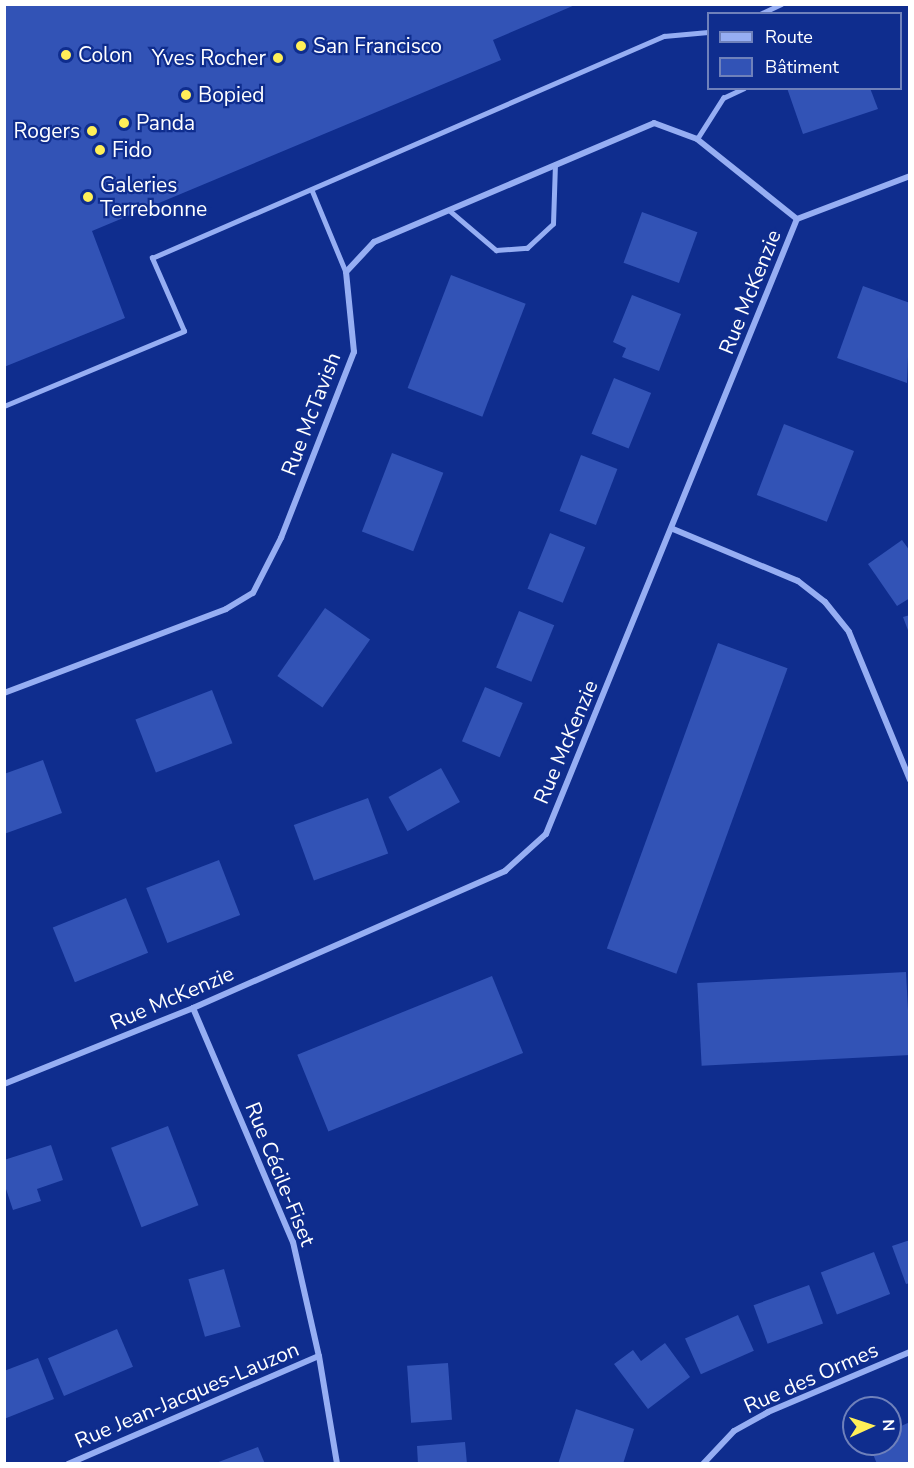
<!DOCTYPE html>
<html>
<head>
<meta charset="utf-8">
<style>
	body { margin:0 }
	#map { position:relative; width:914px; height:1468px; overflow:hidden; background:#0f2d8e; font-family:"Nunito Sans",sans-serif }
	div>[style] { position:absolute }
	.building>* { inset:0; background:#3253b6; transform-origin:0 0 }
	.service>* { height:4.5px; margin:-2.25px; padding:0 2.25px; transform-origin:2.25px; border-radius:2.25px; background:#96aef3 }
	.minor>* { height:6px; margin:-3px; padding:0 3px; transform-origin:3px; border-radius:3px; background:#96aef3 }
	.dots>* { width:16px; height:16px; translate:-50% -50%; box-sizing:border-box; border:3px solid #0f2d8e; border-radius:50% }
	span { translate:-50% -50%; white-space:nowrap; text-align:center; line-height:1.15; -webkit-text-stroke:4.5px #0f2d8e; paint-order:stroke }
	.poi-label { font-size:21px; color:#fff }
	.left { translate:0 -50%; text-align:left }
	.right { translate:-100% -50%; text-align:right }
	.street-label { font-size:21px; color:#fff }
	.frame { position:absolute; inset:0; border:6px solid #fff; pointer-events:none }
	.legend { position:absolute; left:707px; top:12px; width:195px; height:78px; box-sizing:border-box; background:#0f2d8e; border:2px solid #6f81bb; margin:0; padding:8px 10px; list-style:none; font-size:18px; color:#fff }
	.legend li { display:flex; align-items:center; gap:12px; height:30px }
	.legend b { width:30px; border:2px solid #6f81bb }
	.north { position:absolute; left:842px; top:1396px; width:60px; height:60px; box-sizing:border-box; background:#0f2d8e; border:2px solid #6f81bb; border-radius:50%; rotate:87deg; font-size:16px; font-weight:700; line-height:24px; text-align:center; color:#fff }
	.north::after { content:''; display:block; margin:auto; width:21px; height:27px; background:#ffef58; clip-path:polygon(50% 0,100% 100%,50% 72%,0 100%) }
</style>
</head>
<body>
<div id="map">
	<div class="building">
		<i style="clip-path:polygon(4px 4px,575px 4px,575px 5px,493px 40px,501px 60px,92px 231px,125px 318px,4px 367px)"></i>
		<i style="clip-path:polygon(787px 88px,870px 88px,878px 109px,803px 134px)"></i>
		<i style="left:642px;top:212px;width:59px;height:54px;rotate:20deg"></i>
		<i style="left:451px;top:275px;width:80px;height:121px;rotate:21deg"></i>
		<i style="clip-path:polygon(863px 286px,910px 303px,907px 383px,837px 358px)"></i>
		<i style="clip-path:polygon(632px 295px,681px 314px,659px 371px,622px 357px,626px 348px,613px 342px)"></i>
		<i style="left:614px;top:378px;width:40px;height:60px;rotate:22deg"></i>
		<i style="left:784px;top:424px;width:75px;height:76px;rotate:21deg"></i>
		<i style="left:392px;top:453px;width:55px;height:84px;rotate:21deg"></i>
		<i style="left:581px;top:455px;width:39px;height:60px;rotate:21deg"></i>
		<i style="left:550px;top:533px;width:38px;height:60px;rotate:22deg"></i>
		<i style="clip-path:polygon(902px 540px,910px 551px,910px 598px,897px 606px,868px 564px)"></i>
		<i style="left:325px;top:608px;width:55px;height:83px;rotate:35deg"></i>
		<i style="left:519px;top:611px;width:38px;height:61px;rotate:22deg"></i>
		<i style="clip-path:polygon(910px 615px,910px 633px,909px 633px,903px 617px)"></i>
		<i style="left:718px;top:643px;width:74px;height:325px;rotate:20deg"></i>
		<i style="left:485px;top:687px;width:41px;height:59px;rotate:23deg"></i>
		<i style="left:212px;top:690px;width:57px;height:82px;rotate:69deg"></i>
		<i style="clip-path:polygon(43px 760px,62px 813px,4px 834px,4px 774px)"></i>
		<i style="left:441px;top:768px;width:39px;height:60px;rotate:61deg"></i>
		<i style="left:368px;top:798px;width:59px;height:79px;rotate:70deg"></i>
		<i style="left:219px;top:860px;width:59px;height:78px;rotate:69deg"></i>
		<i style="left:126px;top:898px;width:59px;height:79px;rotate:68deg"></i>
		<i style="left:906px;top:972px;width:83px;height:209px;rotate:87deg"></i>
		<i style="left:492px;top:976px;width:83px;height:210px;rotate:68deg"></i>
		<i style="left:168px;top:1126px;width:85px;height:61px;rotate:69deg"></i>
		<i style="clip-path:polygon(51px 1145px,63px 1180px,37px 1189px,41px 1201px,13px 1210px,4px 1183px,4px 1160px)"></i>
		<i style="clip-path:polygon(910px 1240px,910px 1283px,906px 1284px,892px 1246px)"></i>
		<i style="left:874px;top:1252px;width:45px;height:57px;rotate:69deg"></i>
		<i style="left:224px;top:1269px;width:60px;height:37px;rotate:74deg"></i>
		<i style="left:809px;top:1285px;width:41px;height:59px;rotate:70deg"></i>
		<i style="left:738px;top:1315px;width:39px;height:58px;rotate:66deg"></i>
		<i style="left:117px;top:1329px;width:41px;height:75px;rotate:67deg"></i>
		<i style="clip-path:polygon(665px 1343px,690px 1377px,648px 1409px,614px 1364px,633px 1350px,641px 1361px)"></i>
		<i style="clip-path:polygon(38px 1358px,54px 1399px,4px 1419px,4px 1371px)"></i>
		<i style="left:448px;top:1363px;width:57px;height:41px;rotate:86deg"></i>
		<i style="clip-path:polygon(576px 1409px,634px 1429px,623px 1464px,558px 1464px)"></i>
		<i style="clip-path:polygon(910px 1422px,910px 1464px,877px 1464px,869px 1444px,890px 1444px,890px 1431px)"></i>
		<i style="clip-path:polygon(465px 1442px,467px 1464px,418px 1464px,417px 1446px)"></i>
		<i style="clip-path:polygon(258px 1447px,265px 1464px,216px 1464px,216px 1463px)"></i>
	</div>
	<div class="service">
		<i style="left:760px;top:14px;width:23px;rotate:-25deg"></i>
		<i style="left:697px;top:139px;width:49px;rotate:-57.6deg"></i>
		<i style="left:723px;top:98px;width:23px;rotate:-25deg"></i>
		<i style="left:312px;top:190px;width:89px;rotate:67.5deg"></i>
		<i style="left:449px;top:210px;width:62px;rotate:40.4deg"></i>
		<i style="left:496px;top:250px;width:31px;rotate:-4deg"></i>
		<i style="left:527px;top:248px;width:35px;rotate:-43deg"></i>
		<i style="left:553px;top:224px;width:59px;rotate:-88.1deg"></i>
		<i style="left:4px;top:406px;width:195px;rotate:-22.6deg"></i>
		<i style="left:184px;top:331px;width:80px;rotate:-113.7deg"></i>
		<i style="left:152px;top:258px;width:558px;rotate:-23.44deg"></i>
		<i style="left:664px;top:36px;width:44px;rotate:-5.2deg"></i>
	</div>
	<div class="minor">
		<i style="left:673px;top:529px;width:135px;rotate:22.6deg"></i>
		<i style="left:798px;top:581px;width:34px;rotate:38deg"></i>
		<i style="left:825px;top:602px;width:38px;rotate:51deg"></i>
		<i style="left:849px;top:632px;width:160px;rotate:67.6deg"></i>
		<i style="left:4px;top:693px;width:237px;rotate:-20.7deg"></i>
		<i style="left:226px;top:609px;width:31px;rotate:-31deg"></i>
		<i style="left:253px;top:593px;width:62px;rotate:-63deg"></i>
		<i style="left:281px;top:538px;width:200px;rotate:-68.6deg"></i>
		<i style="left:354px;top:352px;width:80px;rotate:-95.7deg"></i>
		<i style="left:346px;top:272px;width:41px;rotate:-47deg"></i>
		<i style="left:374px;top:242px;width:304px;rotate:-23deg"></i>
		<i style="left:654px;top:123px;width:46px;rotate:20.4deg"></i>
		<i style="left:697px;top:139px;width:128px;rotate:38.7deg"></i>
		<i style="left:193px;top:1008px;width:254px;rotate:66.9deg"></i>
		<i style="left:293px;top:1242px;width:117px;rotate:77.2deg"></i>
		<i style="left:319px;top:1356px;width:109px;rotate:80.5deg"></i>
		<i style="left:4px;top:1084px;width:204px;rotate:-21.9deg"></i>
		<i style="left:193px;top:1008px;width:341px;rotate:-23.7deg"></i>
		<i style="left:505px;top:871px;width:55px;rotate:-42.1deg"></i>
		<i style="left:546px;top:834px;width:664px;rotate:-67.8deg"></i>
		<i style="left:797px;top:219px;width:121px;rotate:-20.8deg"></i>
		<i style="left:68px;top:1464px;width:273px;rotate:-23.3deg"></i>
		<i style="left:703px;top:1464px;width:45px;rotate:-46.8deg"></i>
		<i style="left:734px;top:1431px;width:39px;rotate:-29deg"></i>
		<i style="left:768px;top:1412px;width:154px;rotate:-22.9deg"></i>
	</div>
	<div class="dots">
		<i style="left:301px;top:46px;background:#ffef58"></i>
		<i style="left:66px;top:55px;background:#ffef58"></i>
		<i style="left:278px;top:58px;background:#ffef58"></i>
		<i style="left:186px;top:95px;background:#ffef58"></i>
		<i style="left:124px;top:123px;background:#ffef58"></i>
		<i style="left:92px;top:131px;background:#ffef58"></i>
		<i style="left:100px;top:150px;background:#ffef58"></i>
		<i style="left:88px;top:197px;background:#ffef58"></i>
	</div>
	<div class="poi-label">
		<span class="left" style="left:313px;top:46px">San Francisco</span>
		<span class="left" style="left:78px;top:55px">Colon</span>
		<span class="right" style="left:266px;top:58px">Yves Rocher</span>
		<span class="left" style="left:198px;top:95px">Bopied</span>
		<span class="left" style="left:136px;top:123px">Panda</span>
		<span class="right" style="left:80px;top:131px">Rogers</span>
		<span class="left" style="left:112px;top:150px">Fido</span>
		<span class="left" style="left:100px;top:197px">Galeries<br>Terrebonne</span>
	</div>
	<div class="street-label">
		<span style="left:750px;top:292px;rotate:-68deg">Rue McKenzie</span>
		<span style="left:311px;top:414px;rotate:-69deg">Rue McTavish</span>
		<span style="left:566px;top:742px;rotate:-67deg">Rue McKenzie</span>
		<span style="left:172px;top:998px;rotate:-23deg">Rue McKenzie</span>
		<span style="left:280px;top:1174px;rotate:68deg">Rue Cécile-Fiset</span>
		<span style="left:811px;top:1378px;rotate:-24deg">Rue des Ormes</span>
		<span style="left:187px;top:1395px;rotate:-23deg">Rue Jean-Jacques-Lauzon</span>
	</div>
	<div class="frame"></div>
	<ul class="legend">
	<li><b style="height:8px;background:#96aef3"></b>Route</li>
	<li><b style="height:16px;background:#3253b6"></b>Bâtiment</li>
	</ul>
	<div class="north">N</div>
</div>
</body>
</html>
